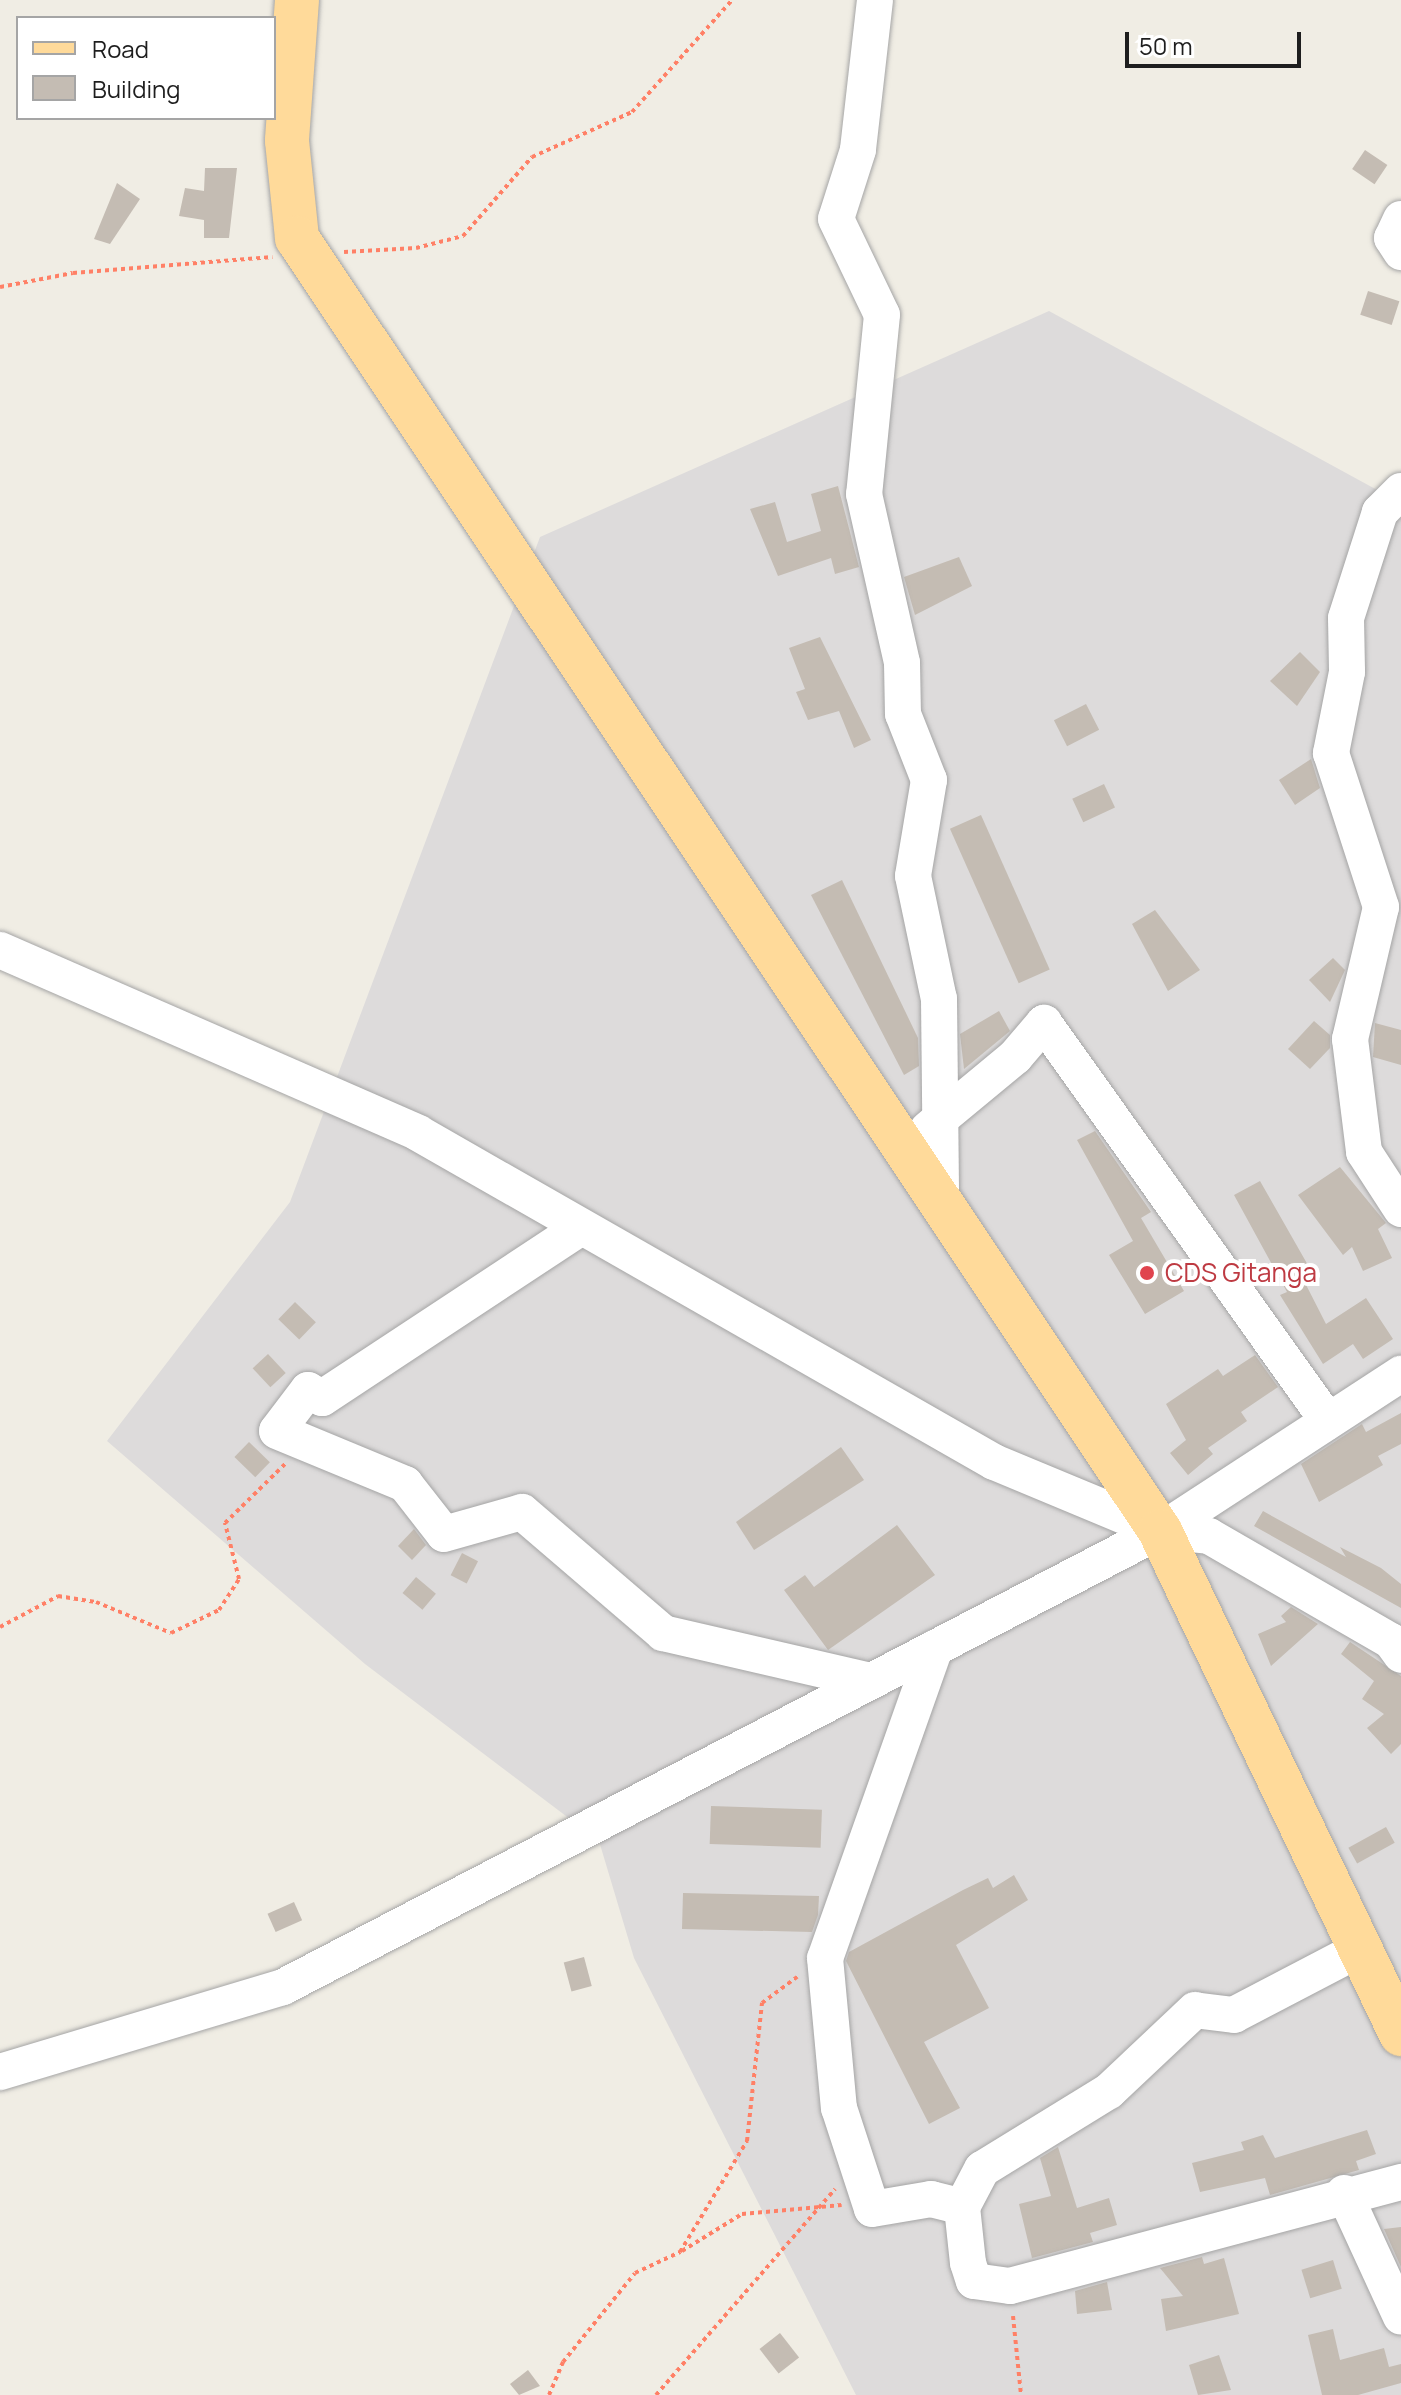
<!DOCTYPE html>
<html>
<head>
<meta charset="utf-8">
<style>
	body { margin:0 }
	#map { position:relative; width:1401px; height:2395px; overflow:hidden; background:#f0ede4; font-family:Manrope,sans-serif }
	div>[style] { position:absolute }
	.residential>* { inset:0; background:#dddbdb }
	.building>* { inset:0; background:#c4bcb3; transform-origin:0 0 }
	.path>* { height:4px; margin-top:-2px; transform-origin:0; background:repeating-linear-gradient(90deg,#ff8066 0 4px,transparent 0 8px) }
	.roads { filter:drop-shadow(0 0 2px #a5a5a5) drop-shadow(0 0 2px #a5a5a5) }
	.minor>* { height:36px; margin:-18px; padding:0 18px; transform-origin:18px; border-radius:18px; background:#fff }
	.major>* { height:44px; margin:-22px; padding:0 22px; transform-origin:22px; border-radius:22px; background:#ffda9a }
	.dots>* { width:22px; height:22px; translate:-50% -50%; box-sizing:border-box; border:4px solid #fff; border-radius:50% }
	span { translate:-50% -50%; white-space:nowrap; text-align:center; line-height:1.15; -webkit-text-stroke:8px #fff; paint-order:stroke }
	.health-label { font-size:26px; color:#be3a42 }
	.left { translate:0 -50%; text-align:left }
	.legend { position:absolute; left:16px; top:16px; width:260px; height:104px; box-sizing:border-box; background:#fff; border:2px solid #a5a5a5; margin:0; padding:10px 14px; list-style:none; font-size:24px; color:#1e1e1e }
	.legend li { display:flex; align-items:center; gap:16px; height:40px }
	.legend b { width:40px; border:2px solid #a5a5a5 }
	.scale { position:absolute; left:1125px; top:32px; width:176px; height:36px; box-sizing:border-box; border:4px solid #1e1e1e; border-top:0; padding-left:10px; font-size:24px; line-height:28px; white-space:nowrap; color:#1e1e1e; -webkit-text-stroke:6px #fff; paint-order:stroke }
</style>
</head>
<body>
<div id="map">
	<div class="residential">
		<i style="clip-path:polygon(1049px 311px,1401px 503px,1401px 2395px,856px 2395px,634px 1958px,599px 1841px,365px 1664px,107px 1441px,290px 1202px,540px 537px)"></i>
	</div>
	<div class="building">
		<i style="left:1365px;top:150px;width:27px;height:23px;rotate:34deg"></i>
		<i style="clip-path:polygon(205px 168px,237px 168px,229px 238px,204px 238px,204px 220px,179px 216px,185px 188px,204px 191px)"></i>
		<i style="clip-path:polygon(117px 183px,140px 199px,110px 244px,94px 239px)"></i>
		<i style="left:1368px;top:291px;width:33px;height:25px;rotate:18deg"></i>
		<i style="clip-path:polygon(838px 486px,859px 567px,835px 574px,831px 558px,778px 576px,750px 509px,775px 502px,787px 542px,821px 531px,811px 494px)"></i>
		<i style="clip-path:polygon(959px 557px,972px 586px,915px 615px,904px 577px)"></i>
		<i style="clip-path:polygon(820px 637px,871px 740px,854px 748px,839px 711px,808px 720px,796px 692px,805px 689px,789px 648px)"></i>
		<i style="clip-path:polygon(1300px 652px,1320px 672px,1297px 706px,1270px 681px)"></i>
		<i style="left:1086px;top:704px;width:29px;height:36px;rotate:63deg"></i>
		<i style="clip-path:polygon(1311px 759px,1320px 788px,1295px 805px,1279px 780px)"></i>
		<i style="left:1104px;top:784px;width:26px;height:35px;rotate:65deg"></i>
		<i style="left:981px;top:815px;width:169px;height:34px;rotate:66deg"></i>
		<i style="clip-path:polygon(842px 880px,918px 1038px,919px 1066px,904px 1075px,811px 895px)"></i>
		<i style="clip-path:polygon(1155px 910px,1200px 970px,1168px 991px,1132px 924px)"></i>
		<i style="clip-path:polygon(1333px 958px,1345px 970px,1330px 1002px,1309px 980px)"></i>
		<i style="clip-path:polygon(999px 1011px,1010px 1031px,964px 1069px,960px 1034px)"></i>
		<i style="clip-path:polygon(1314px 1021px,1330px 1035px,1330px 1048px,1310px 1069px,1288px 1049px)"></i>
		<i style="clip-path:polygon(1375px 1023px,1401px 1030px,1401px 1065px,1373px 1057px)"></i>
		<i style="clip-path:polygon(1095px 1131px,1151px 1212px,1141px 1218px,1184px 1291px,1145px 1314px,1109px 1255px,1133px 1241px,1077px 1140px)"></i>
		<i style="clip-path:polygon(1340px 1167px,1386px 1223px,1378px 1229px,1392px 1258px,1363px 1271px,1352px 1247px,1343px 1255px,1298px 1195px)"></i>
		<i style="clip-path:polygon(1260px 1181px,1309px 1267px,1300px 1273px,1326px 1324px,1366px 1298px,1393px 1339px,1363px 1359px,1353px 1344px,1323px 1364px,1280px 1295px,1287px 1292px,1234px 1195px)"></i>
		<i style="left:295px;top:1302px;width:29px;height:24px;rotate:44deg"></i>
		<i style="left:268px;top:1354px;width:26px;height:21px;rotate:47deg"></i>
		<i style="clip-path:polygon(1255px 1355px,1278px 1387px,1241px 1412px,1247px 1421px,1208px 1448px,1213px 1454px,1188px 1475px,1170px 1453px,1186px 1440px,1166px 1404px,1218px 1369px,1223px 1376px)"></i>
		<i style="clip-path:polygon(1401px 1413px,1401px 1444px,1378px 1456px,1383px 1465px,1319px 1502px,1301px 1464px,1362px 1424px,1366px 1432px)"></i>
		<i style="left:249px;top:1442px;width:29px;height:21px;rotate:44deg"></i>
		<i style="clip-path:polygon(841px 1447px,864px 1480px,754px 1550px,736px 1522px)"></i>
		<i style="clip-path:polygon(1263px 1511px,1346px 1557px,1340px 1547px,1381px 1568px,1401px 1584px,1401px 1608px,1254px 1526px)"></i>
		<i style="clip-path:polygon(897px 1525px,935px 1575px,828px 1650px,784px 1590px,805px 1575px,814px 1587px)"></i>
		<i style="clip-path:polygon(414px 1529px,426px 1545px,412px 1560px,398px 1546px)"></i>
		<i style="left:462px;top:1553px;width:18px;height:25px;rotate:27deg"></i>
		<i style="left:416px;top:1577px;width:26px;height:21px;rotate:40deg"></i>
		<i style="clip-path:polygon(1291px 1607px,1318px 1624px,1271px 1666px,1258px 1634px,1286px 1622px,1281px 1616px)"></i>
		<i style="clip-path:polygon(1350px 1642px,1401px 1676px,1401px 1744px,1391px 1754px,1367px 1728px,1384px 1714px,1362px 1699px,1374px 1681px,1341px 1654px)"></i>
		<i style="left:711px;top:1806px;width:111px;height:38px;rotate:2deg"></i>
		<i style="left:1386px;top:1827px;width:18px;height:43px;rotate:61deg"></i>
		<i style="clip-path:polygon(1014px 1875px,1028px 1900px,956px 1945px,989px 2008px,924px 2042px,960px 2108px,929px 2124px,846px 1961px,849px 1952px,963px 1890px,988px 1878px,993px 1888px)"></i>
		<i style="clip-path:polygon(683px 1893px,819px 1896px,818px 1915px,812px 1932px,682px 1929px)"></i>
		<i style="left:294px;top:1902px;width:20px;height:29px;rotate:66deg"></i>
		<i style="left:584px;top:1957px;width:30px;height:21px;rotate:75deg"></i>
		<i style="clip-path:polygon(1367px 2130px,1376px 2154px,1356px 2161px,1359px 2170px,1270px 2195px,1265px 2178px,1200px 2192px,1192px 2163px,1244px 2150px,1241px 2142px,1263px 2135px,1275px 2158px)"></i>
		<i style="clip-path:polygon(1058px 2147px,1077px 2208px,1109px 2198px,1117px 2225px,1090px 2233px,1093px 2242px,1032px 2258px,1019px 2204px,1051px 2196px,1040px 2158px)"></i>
		<i style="clip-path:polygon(1401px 2227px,1401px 2267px,1384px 2229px)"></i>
		<i style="clip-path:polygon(1202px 2257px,1204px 2264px,1224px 2258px,1239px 2314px,1166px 2331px,1161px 2299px,1183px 2296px,1160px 2268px)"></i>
		<i style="left:1333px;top:2260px;width:30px;height:33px;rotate:73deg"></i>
		<i style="clip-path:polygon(1107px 2282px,1112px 2310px,1077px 2314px,1075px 2291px)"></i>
		<i style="clip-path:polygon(1333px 2329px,1340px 2360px,1384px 2348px,1389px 2367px,1401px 2364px,1401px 2383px,1358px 2395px,1322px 2395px,1308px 2335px)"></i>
		<i style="left:780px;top:2333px;width:31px;height:26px;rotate:52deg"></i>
		<i style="clip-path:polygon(1219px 2355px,1231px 2390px,1198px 2395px,1189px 2365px)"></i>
		<i style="clip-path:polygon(528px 2370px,540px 2386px,519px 2395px,510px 2384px)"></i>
	</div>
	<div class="path">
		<i style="left:344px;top:252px;width:72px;rotate:-3.2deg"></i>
		<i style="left:416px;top:248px;width:49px;rotate:-14.3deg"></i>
		<i style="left:463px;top:236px;width:105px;rotate:-48.9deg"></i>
		<i style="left:532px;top:157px;width:110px;rotate:-24.2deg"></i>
		<i style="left:632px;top:112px;width:150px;rotate:-48.2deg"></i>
		<i style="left:0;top:287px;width:74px;rotate:-10.9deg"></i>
		<i style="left:73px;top:273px;width:200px;rotate:-4.6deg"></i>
		<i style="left:0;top:1627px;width:66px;rotate:-28.1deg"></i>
		<i style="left:58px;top:1596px;width:38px;rotate:9deg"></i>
		<i style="left:96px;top:1602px;width:81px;rotate:22.5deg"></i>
		<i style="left:171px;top:1633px;width:53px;rotate:-25.6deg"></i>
		<i style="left:219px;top:1610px;width:37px;rotate:-57deg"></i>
		<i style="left:239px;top:1579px;width:58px;rotate:-104deg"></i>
		<i style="left:225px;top:1523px;width:84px;rotate:-44.5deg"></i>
		<i style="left:682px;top:2251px;width:70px;rotate:-31.7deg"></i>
		<i style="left:742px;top:2214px;width:100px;rotate:-5.1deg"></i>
		<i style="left:1013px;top:2316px;width:79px;rotate:84.2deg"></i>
		<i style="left:549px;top:2395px;width:36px;rotate:-67deg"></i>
		<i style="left:563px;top:2362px;width:114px;rotate:-51deg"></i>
		<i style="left:635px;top:2273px;width:50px;rotate:-25deg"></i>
		<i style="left:680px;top:2252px;width:130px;rotate:-58.9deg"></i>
		<i style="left:747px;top:2141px;width:139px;rotate:-83.8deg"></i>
		<i style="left:762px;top:2003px;width:44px;rotate:-36.6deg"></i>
		<i style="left:656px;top:2395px;width:273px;rotate:-49deg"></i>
	</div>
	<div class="roads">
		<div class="minor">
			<i style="left:875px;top:0;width:151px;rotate:96.5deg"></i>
			<i style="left:858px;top:150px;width:72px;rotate:107.7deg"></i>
			<i style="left:836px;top:219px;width:106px;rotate:64.4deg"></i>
			<i style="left:882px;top:315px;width:180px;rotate:95.7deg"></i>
			<i style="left:864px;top:494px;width:173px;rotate:77.3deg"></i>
			<i style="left:902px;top:663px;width:51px;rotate:88.9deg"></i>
			<i style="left:903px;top:714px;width:71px;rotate:68.5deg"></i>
			<i style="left:929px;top:780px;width:97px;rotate:99.5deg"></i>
			<i style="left:913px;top:876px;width:126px;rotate:78.1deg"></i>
			<i style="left:939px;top:999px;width:203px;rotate:89.4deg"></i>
			<i style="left:1401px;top:219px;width:21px;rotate:115deg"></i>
			<i style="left:1392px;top:238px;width:17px;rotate:57deg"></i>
			<i style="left:1401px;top:491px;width:30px;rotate:135deg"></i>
			<i style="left:1380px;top:512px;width:111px;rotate:107.8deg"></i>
			<i style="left:1346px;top:618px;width:54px;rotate:88.9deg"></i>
			<i style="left:1347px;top:672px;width:83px;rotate:101.2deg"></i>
			<i style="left:1331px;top:753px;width:162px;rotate:72deg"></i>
			<i style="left:1381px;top:907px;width:136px;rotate:103.2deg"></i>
			<i style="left:1350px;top:1039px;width:114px;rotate:82.9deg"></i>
			<i style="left:1364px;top:1152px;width:68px;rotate:57deg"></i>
			<i style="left:0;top:950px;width:456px;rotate:23.6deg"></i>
			<i style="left:418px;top:1133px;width:663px;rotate:29.73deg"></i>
			<i style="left:994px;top:1462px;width:180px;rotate:22.6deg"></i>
			<i style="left:1160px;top:1531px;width:49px;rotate:5.8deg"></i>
			<i style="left:1209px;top:1536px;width:210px;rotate:30deg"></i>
			<i style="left:1391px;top:1641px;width:17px;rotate:54deg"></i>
			<i style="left:928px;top:1129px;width:113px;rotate:-39.6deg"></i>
			<i style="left:1015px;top:1057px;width:45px;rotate:-49.5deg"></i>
			<i style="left:1044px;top:1023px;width:489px;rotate:54.5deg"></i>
			<i style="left:580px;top:1228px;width:309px;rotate:146.6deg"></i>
			<i style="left:322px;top:1398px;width:16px;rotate:-150deg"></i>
			<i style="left:308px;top:1390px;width:51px;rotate:127.1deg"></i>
			<i style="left:277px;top:1431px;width:139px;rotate:22.5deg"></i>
			<i style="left:405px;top:1484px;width:63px;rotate:52deg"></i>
			<i style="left:444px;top:1534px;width:81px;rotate:-15.8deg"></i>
			<i style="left:522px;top:1512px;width:186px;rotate:40.6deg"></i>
			<i style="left:663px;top:1633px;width:213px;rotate:13deg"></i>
			<i style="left:935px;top:1648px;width:329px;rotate:109.5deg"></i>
			<i style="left:825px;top:1958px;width:151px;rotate:84.7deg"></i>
			<i style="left:839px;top:2108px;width:106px;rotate:71.9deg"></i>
			<i style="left:872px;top:2209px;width:60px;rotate:-9.6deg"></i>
			<i style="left:931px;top:2199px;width:32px;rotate:14deg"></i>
			<i style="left:1360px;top:1949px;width:142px;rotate:152.4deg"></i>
			<i style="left:1234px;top:2015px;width:39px;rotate:-173deg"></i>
			<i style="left:1195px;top:2010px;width:118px;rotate:136.7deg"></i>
			<i style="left:1109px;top:2091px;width:149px;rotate:148.4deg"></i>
			<i style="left:982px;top:2169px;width:43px;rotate:117.8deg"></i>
			<i style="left:962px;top:2207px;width:56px;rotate:83.9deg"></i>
			<i style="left:968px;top:2263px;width:19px;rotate:72deg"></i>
			<i style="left:974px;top:2281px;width:36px;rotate:8deg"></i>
			<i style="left:1010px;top:2286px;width:405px;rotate:-14.9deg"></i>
			<i style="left:0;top:2072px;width:295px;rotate:-16.7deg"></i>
			<i style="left:283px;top:1987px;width:988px;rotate:-27.47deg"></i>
			<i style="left:1160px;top:1531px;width:288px;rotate:-33.1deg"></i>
			<i style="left:1344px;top:2193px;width:136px;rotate:65.3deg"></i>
		</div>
		<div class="major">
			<i style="left:297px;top:0;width:141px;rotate:94.1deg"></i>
			<i style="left:287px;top:141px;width:98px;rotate:84.1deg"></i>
			<i style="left:297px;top:238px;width:1555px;rotate:56.28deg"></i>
			<i style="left:1160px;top:1531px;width:558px;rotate:64.4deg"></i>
		</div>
	</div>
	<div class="dots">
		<i style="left:1147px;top:1273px;background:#e0444e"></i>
	</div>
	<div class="health-label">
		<span class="left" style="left:1165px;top:1273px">CDS Gitanga</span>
	</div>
	<ul class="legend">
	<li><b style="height:10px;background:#ffda9a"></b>Road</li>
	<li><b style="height:22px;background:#c4bcb3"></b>Building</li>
	</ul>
	<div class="scale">50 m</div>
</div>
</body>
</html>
